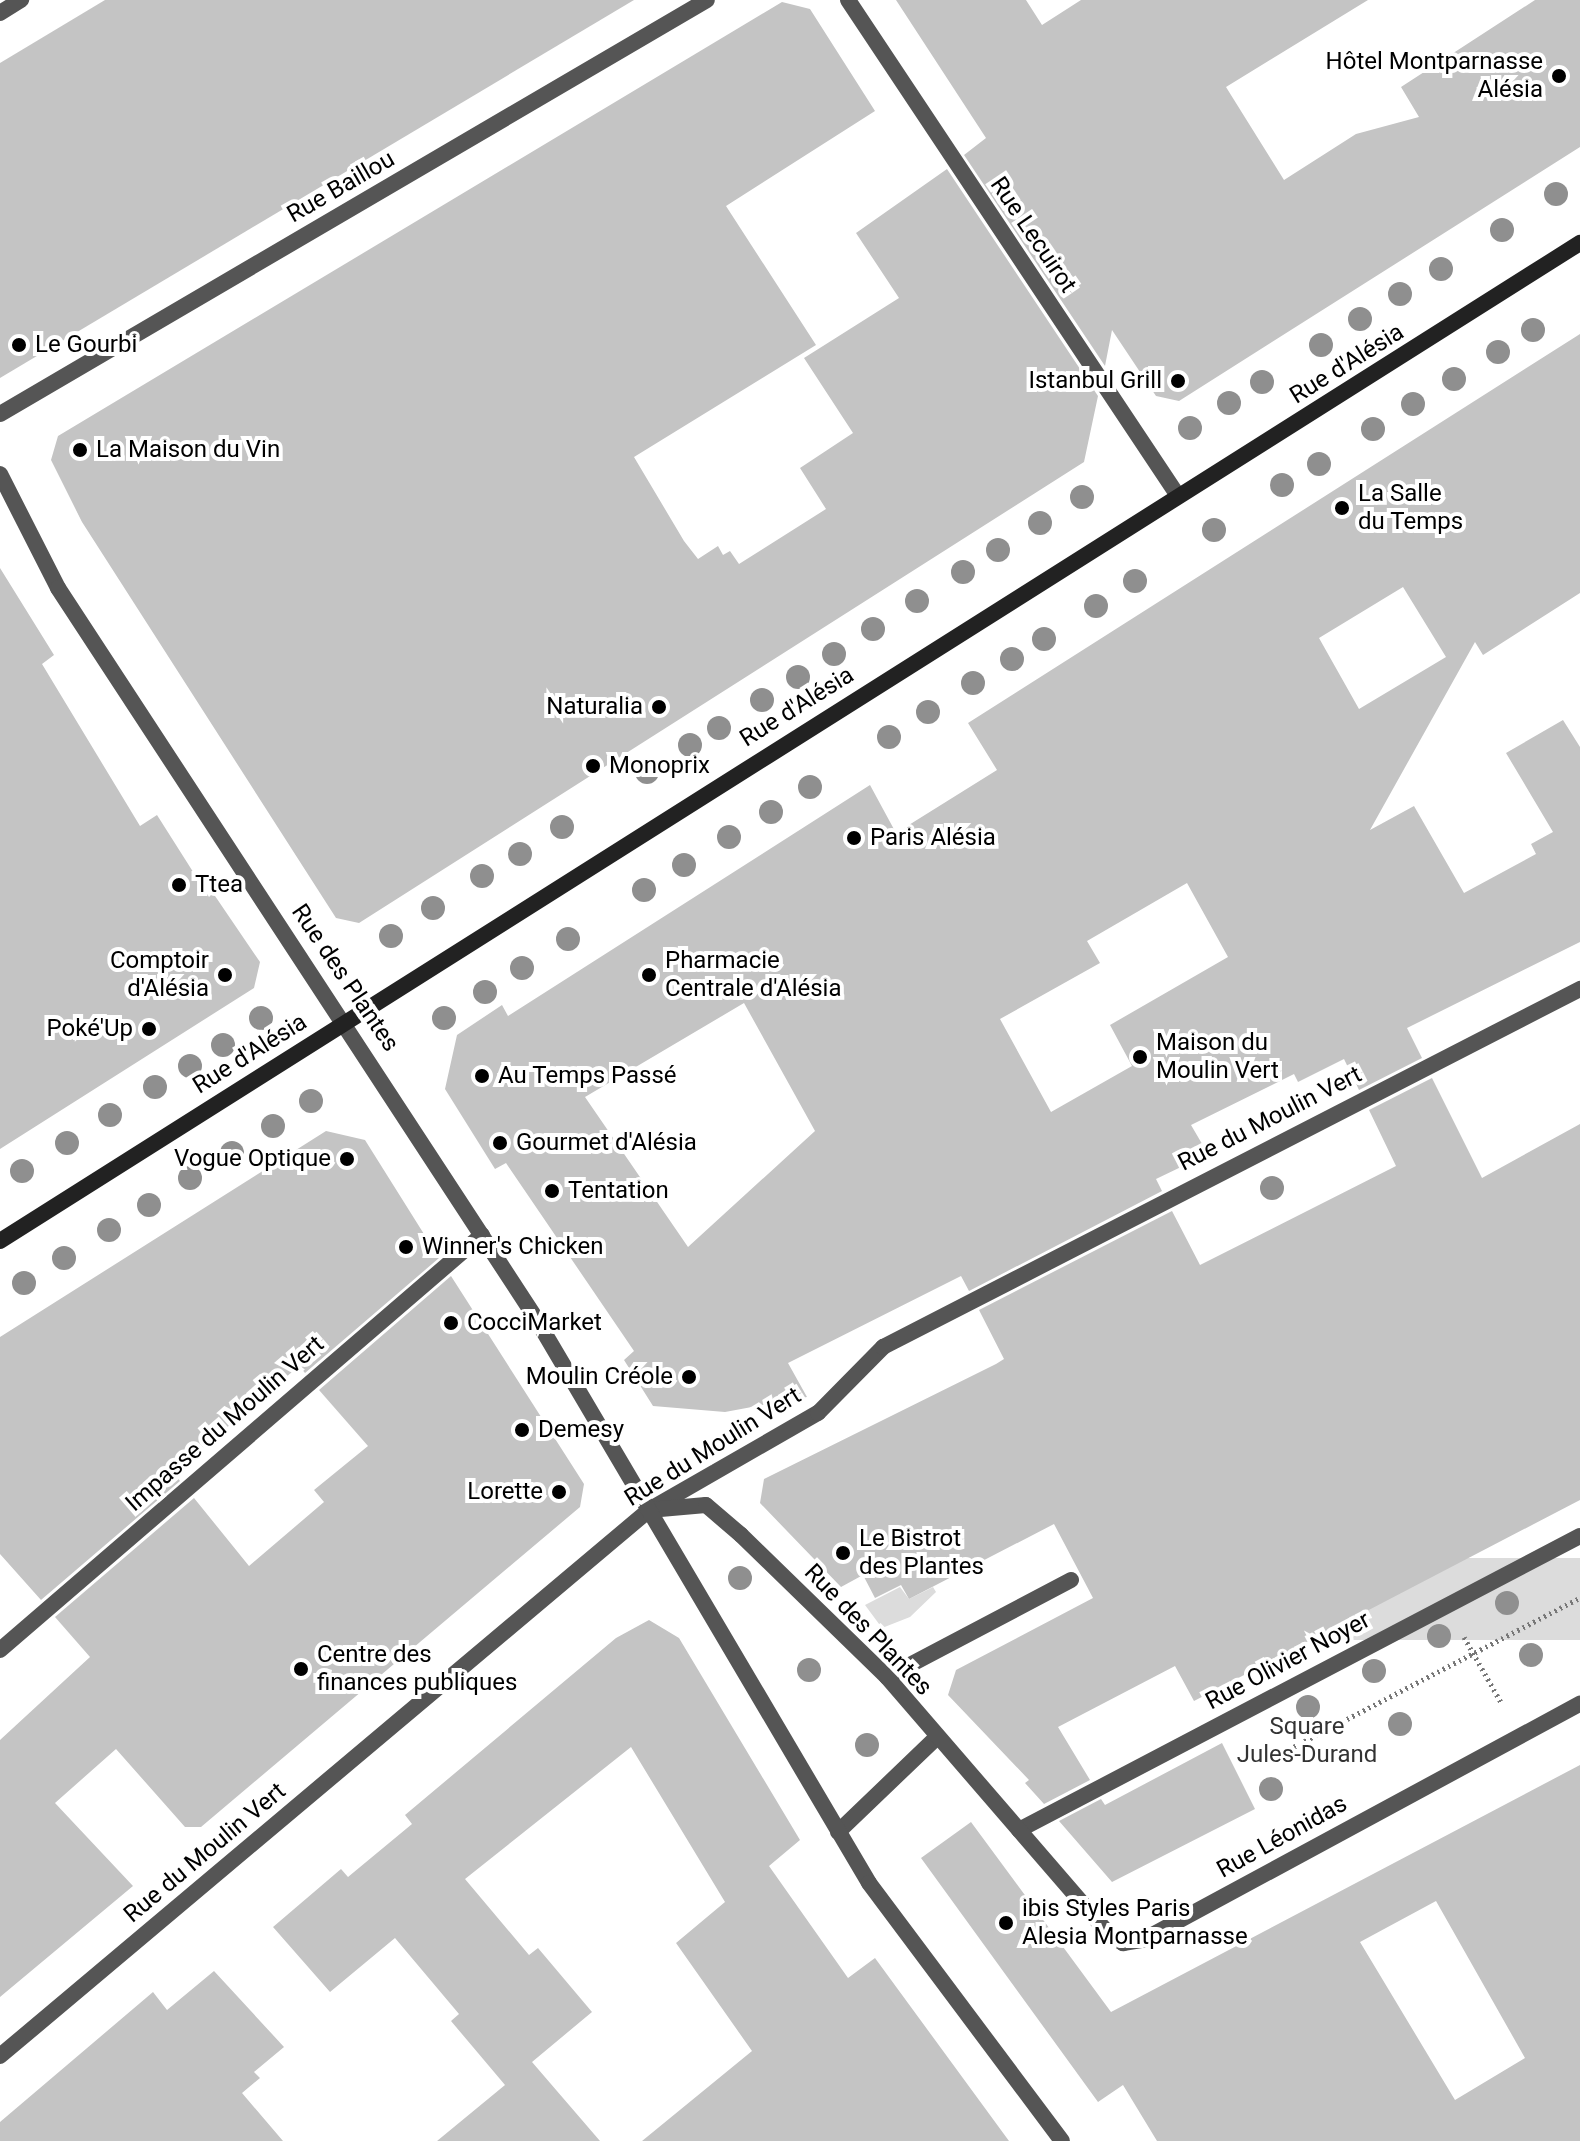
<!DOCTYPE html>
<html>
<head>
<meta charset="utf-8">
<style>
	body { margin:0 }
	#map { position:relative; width:1580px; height:2141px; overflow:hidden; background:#fff; font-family:Roboto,sans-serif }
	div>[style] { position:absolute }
	.green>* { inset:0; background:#dcdcdc; transform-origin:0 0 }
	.building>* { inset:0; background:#c4c4c4 }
	.path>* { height:5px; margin-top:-2.5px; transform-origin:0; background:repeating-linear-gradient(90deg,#777 0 2px,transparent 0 6px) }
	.service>* { height:16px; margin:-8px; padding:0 8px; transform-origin:8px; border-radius:8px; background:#555 }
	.pedestrian>* { height:16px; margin:-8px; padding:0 8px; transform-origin:8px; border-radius:8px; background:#555 }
	.minor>* { height:16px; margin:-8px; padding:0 8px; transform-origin:8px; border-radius:8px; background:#555 }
	.tertiary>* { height:16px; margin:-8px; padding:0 8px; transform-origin:8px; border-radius:8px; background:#555 }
	.secondary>* { height:16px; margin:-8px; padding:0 8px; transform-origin:8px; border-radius:8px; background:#222 }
	.trees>* { width:24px; height:24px; margin:-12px; border-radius:50%; background:#8f8f8f }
	.dots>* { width:22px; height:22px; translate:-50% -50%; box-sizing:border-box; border:4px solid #fff; border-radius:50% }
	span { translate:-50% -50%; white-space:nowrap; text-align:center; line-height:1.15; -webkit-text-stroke:8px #fff; paint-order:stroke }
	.poi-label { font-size:24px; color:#000 }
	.right { translate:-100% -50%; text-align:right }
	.left { translate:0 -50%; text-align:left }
	.street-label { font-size:24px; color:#000 }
	.park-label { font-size:24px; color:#333 }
</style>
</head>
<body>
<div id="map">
	<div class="green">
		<i style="left:1580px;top:1558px;width:82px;height:403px;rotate:90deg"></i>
		<i style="clip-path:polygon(900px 1587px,909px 1599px,933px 1587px,936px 1592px,910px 1617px,882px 1628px,865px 1605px)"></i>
	</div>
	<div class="building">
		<i style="clip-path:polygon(105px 0,634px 0,0 378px,0 63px)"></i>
		<i style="clip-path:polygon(896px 0,1026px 0,1042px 25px,1081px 0,1368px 0,1226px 87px,1284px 180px,1356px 134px,1419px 117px,1401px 87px,1535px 0,1580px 0,1580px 147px,1179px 401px,1156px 396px,1112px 330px,1105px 366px,964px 155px,986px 138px)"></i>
		<i style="clip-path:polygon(782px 2px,810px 9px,875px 111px,726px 206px,816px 345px,634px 457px,684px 541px,698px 559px,718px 546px,723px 555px,730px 551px,739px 564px,826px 509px,800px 468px,853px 433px,804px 358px,899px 298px,856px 233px,947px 169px,1098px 396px,1084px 462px,359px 923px,336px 918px,82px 522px,51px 460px,58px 436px)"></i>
		<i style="clip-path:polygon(evenodd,1580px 334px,1580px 593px,1483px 655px,1475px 642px,1370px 830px,1414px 806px,1464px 893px,1536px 854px,1531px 844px,1553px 832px,1506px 753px,1563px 720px,1580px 747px,1580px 942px,1407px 1028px,1422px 1058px,1359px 1090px,1344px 1059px,1298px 1082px,1294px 1074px,1191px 1125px,1208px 1154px,1156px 1179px,1162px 1191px,969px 1291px,961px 1276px,788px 1363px,807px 1397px,725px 1412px,653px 1406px,624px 1360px,634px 1351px,506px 1163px,495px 1169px,445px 1089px,457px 1035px,502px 1005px,508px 1016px,870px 785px,896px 833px,997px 770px,968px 723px,1580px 334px,1403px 587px,1446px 657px,1359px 709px,1319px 638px,1403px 587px,1580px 334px,1187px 883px,1228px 957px,1110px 1025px,1132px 1066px,1051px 1112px,1000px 1019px,1100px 963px,1087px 941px,1187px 883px,1580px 334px,744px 1003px,815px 1131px,688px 1247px,585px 1097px,744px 1003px)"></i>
		<i style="clip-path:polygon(0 568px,54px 655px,42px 664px,140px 826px,157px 815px,209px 897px,213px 893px,260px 962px,254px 988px,0 1149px)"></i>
		<i style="clip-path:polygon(1432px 1078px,1482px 1178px,1580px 1124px,1580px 1500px,1194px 1701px,1175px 1666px,1058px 1727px,1090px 1780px,1044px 1804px,1025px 1783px,1029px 1780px,948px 1695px,956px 1670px,1093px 1598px,1054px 1524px,909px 1599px,901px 1585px,875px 1598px,863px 1575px,841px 1587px,760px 1503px,764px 1479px,996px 1364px,1004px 1359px,979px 1310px,1172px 1211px,1200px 1265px,1396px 1166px,1369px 1110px)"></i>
		<i style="clip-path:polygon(326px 1131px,365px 1140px,439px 1258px,305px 1373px,299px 1366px,231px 1424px,174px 1473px,180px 1481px,41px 1600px,0 1554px,0 1337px)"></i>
		<i style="clip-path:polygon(451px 1276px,584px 1484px,580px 1507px,201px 1827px,185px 1827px,116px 1749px,55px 1803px,133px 1886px,0 1997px,0 1740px,90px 1657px,55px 1617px,194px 1498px,249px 1566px,324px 1502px,314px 1490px,368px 1446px,319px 1390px)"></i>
		<i style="clip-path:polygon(649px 1620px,679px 1638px,800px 1840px,769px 1866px,848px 1978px,875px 1958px,1009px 2141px,642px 2141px,752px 2051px,676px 1943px,725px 1902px,631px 1747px,465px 1879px,529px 1955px,538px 1948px,592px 2012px,532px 2062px,600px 2141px,437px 2141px,505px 2085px,451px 2021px,459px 2014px,395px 1938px,330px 1992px,273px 1927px,341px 1869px,348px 1877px,412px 1824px,405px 1815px,616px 1638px)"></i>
		<i style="clip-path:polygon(1222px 1743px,1255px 1809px,1112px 1882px,1059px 1821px,1101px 1799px,1105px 1805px)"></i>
		<i style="clip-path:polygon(evenodd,1580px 1765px,1580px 2141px,1157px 2141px,1123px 2085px,1098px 2102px,921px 1858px,971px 1822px,1111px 2012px,1580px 1765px,1436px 1901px,1525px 2058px,1455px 2100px,1360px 1942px,1436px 1901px)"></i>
		<i style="clip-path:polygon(214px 1971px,284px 2047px,254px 2072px,260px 2078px,242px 2093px,283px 2141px,0 2141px,0 2122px,153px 1992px,167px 2010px)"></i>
	</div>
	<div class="path">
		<i style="left:1464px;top:1637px;width:77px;rotate:60.4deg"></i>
		<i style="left:1278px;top:1755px;width:340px;rotate:-27.5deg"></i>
	</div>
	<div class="service">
		<i style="left:0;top:1650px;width:636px;rotate:-40.73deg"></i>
	</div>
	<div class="pedestrian">
		<i style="left:649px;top:1510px;width:195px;rotate:-29.9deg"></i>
		<i style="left:818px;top:1413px;width:93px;rotate:-45.4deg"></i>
		<i style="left:883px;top:1347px;width:784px;rotate:-27.19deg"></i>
		<i style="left:887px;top:1677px;width:208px;rotate:-27.8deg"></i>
	</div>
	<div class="minor">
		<i style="left:848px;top:0;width:596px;rotate:56.36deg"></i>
		<i style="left:0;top:13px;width:25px;rotate:-32deg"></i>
		<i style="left:0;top:414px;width:819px;rotate:-30.35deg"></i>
		<i style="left:1019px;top:1830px;width:633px;rotate:-27.66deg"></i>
		<i style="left:838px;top:1832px;width:136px;rotate:-43.8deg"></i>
		<i style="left:0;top:2056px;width:848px;rotate:-40.07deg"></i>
		<i style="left:649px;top:1510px;width:57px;rotate:-5deg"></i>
		<i style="left:706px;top:1505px;width:46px;rotate:40.6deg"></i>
		<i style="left:741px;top:1535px;width:204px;rotate:44.2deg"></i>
		<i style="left:887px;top:1677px;width:340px;rotate:49.2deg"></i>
		<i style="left:1109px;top:1934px;width:17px;rotate:33deg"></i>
		<i style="left:1123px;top:1943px;width:20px;rotate:-9deg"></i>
		<i style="left:1143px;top:1940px;width:497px;rotate:-28.4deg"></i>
	</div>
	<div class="tertiary">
		<i style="left:0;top:474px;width:128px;rotate:63deg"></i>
		<i style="left:58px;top:588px;width:871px;rotate:56.8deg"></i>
		<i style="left:535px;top:1317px;width:657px;rotate:59.45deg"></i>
		<i style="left:869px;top:1883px;width:322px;rotate:53.2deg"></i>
	</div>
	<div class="secondary">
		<i style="left:0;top:1241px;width:1869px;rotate:-32.28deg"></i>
	</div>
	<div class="trees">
		<i style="left:1556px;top:194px"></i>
		<i style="left:1502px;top:230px"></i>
		<i style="left:1441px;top:269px"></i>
		<i style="left:1400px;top:294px"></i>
		<i style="left:1360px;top:319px"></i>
		<i style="left:1533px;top:330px"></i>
		<i style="left:1321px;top:345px"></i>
		<i style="left:1498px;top:352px"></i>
		<i style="left:1454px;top:379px"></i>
		<i style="left:1262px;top:382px"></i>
		<i style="left:1229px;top:403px"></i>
		<i style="left:1413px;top:404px"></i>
		<i style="left:1190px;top:428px"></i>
		<i style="left:1373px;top:429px"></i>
		<i style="left:1319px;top:464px"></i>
		<i style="left:1282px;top:485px"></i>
		<i style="left:1082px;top:497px"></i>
		<i style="left:1040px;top:523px"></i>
		<i style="left:1214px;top:530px"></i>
		<i style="left:998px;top:550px"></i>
		<i style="left:963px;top:572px"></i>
		<i style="left:1135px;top:581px"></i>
		<i style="left:917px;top:601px"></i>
		<i style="left:1096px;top:606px"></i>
		<i style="left:873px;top:629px"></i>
		<i style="left:1044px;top:639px"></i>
		<i style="left:834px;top:654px"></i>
		<i style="left:1012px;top:659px"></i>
		<i style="left:798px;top:677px"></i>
		<i style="left:973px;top:683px"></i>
		<i style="left:762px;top:700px"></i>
		<i style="left:928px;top:712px"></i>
		<i style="left:719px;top:728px"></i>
		<i style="left:889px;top:737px"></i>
		<i style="left:690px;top:745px"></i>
		<i style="left:647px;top:772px"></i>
		<i style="left:810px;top:787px"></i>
		<i style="left:771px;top:812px"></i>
		<i style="left:562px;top:827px"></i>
		<i style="left:729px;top:837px"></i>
		<i style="left:520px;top:854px"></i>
		<i style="left:684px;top:865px"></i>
		<i style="left:482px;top:876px"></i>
		<i style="left:644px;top:890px"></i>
		<i style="left:433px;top:908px"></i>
		<i style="left:391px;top:936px"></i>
		<i style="left:568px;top:939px"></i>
		<i style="left:522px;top:968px"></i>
		<i style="left:485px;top:992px"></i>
		<i style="left:261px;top:1018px"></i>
		<i style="left:444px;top:1018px"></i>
		<i style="left:223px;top:1045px"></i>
		<i style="left:190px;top:1066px"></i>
		<i style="left:155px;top:1087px"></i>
		<i style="left:311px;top:1101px"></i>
		<i style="left:110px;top:1115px"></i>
		<i style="left:273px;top:1126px"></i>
		<i style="left:67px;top:1143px"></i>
		<i style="left:232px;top:1153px"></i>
		<i style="left:22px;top:1171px"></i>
		<i style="left:190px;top:1178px"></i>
		<i style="left:1272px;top:1188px"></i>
		<i style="left:149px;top:1205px"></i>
		<i style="left:109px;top:1230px"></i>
		<i style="left:64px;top:1258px"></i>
		<i style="left:24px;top:1283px"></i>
		<i style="left:740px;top:1578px"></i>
		<i style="left:1507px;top:1603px"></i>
		<i style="left:1439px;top:1636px"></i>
		<i style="left:1531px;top:1655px"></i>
		<i style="left:809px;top:1670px"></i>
		<i style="left:1374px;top:1671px"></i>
		<i style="left:1308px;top:1707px"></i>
		<i style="left:1400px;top:1724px"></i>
		<i style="left:867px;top:1745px"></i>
		<i style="left:1271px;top:1789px"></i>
	</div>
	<div class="dots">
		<i style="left:1559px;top:76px;background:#000"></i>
		<i style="left:19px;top:345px;background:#000"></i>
		<i style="left:1178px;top:381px;background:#000"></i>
		<i style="left:80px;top:450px;background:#000"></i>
		<i style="left:1342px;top:508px;background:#000"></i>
		<i style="left:659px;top:707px;background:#000"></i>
		<i style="left:593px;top:766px;background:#000"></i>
		<i style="left:854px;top:838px;background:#000"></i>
		<i style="left:179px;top:885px;background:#000"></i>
		<i style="left:225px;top:975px;background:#000"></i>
		<i style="left:649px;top:975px;background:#000"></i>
		<i style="left:149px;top:1029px;background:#000"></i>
		<i style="left:1140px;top:1057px;background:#000"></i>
		<i style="left:482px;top:1076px;background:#000"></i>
		<i style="left:500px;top:1143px;background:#000"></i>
		<i style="left:347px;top:1159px;background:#000"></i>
		<i style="left:552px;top:1191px;background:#000"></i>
		<i style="left:406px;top:1247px;background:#000"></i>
		<i style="left:451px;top:1323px;background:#000"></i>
		<i style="left:689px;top:1377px;background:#000"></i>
		<i style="left:522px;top:1430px;background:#000"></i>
		<i style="left:559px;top:1492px;background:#000"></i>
		<i style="left:843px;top:1553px;background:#000"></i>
		<i style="left:301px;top:1669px;background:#000"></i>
		<i style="left:1006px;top:1923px;background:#000"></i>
	</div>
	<div class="poi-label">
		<span class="right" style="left:1543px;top:76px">Hôtel Montparnasse<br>Alésia</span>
		<span class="left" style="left:35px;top:345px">Le Gourbi</span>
		<span class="right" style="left:1162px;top:381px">Istanbul Grill</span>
		<span class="left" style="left:96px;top:450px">La Maison du Vin</span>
		<span class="left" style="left:1358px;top:508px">La Salle<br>du Temps</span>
		<span class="right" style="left:643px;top:707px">Naturalia</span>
		<span class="left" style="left:609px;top:766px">Monoprix</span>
		<span class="left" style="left:870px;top:838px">Paris Alésia</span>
		<span class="left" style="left:195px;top:885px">Ttea</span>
		<span class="right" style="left:209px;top:975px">Comptoir<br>d'Alésia</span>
		<span class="left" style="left:665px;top:975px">Pharmacie<br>Centrale d'Alésia</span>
		<span class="right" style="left:133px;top:1029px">Poké'Up</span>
		<span class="left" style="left:1156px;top:1057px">Maison du<br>Moulin Vert</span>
		<span class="left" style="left:498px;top:1076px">Au Temps Passé</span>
		<span class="left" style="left:516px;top:1143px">Gourmet d'Alésia</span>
		<span class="right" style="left:331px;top:1159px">Vogue Optique</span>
		<span class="left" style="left:568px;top:1191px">Tentation</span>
		<span class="left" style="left:422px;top:1247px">Winner's Chicken</span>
		<span class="left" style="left:467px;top:1323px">CocciMarket</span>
		<span class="right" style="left:673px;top:1377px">Moulin Créole</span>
		<span class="left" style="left:538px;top:1430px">Demesy</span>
		<span class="right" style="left:543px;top:1492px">Lorette</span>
		<span class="left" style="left:859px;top:1553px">Le Bistrot<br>des Plantes</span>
		<span class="left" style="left:317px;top:1669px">Centre des<br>finances publiques</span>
		<span class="left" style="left:1022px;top:1923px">ibis Styles Paris<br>Alesia Montparnasse</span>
	</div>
	<div class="street-label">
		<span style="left:341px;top:187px;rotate:-30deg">Rue Baillou</span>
		<span style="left:1033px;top:235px;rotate:56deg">Rue Lecuirot</span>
		<span style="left:1347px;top:364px;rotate:-32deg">Rue d'Alésia</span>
		<span style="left:797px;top:707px;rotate:-32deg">Rue d'Alésia</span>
		<span style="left:345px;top:978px;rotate:56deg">Rue des Plantes</span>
		<span style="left:250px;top:1054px;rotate:-32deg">Rue d'Alésia</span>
		<span style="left:1270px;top:1119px;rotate:-27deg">Rue du Moulin Vert</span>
		<span style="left:225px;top:1424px;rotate:-41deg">Impasse du Moulin Vert</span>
		<span style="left:713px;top:1447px;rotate:-32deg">Rue du Moulin Vert</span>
		<span style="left:868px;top:1630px;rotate:46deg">Rue des Plantes</span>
		<span style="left:1288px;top:1661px;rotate:-28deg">Rue Olivier Noyer</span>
		<span style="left:1282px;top:1837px;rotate:-29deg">Rue Léonidas</span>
		<span style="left:205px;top:1853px;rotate:-40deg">Rue du Moulin Vert</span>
	</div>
	<div class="park-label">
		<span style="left:1307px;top:1741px">Square<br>Jules-Durand</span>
	</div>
</div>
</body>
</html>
